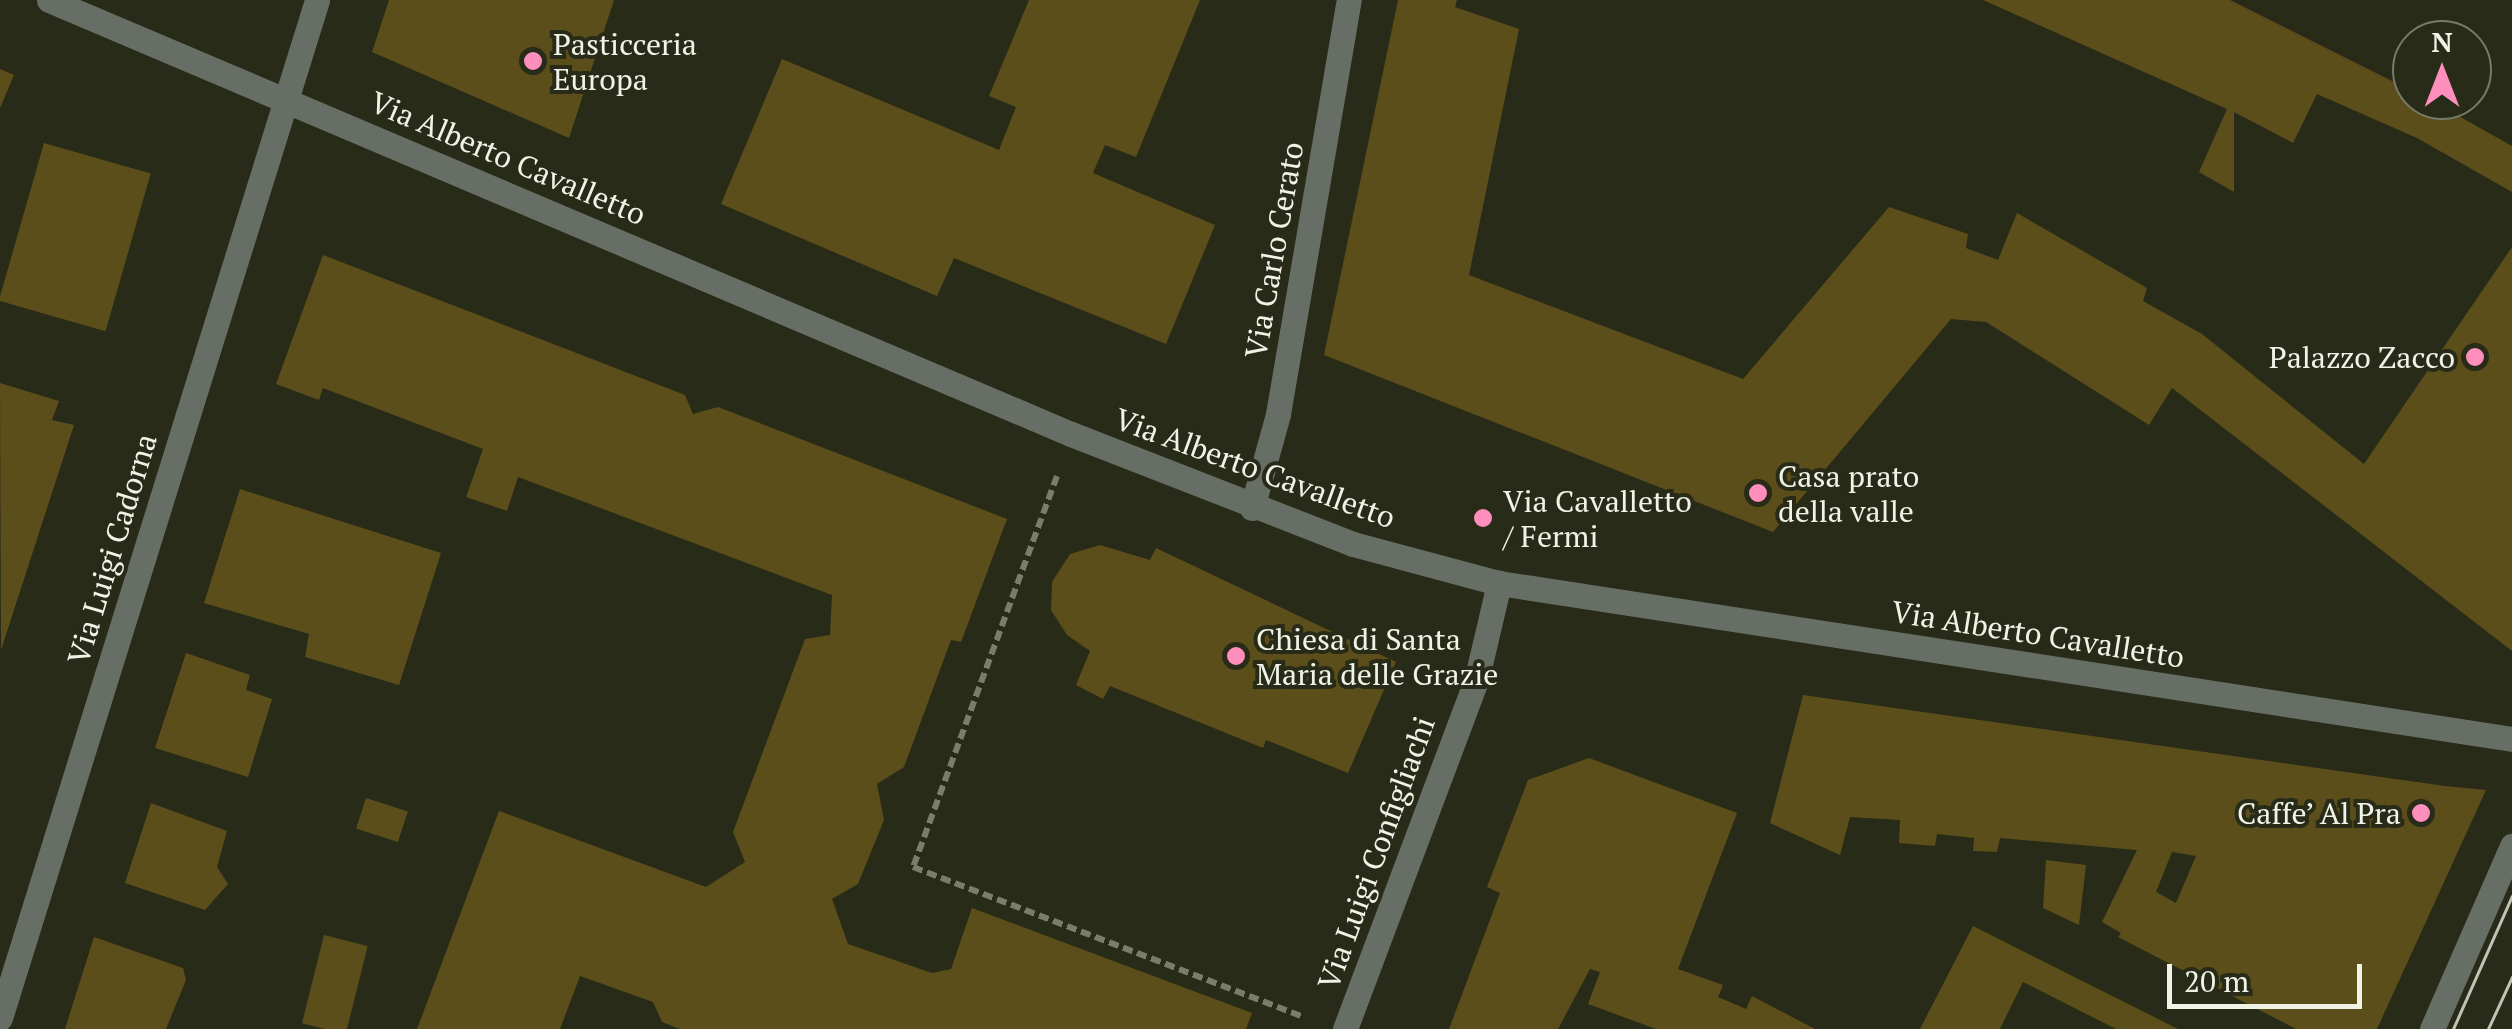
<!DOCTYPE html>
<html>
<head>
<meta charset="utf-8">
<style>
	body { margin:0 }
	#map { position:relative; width:2512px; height:1029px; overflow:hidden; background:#272b17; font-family:"PT Serif",serif }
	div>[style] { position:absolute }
	.building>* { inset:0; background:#5c4e1a; transform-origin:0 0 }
	.path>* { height:6px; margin-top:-3px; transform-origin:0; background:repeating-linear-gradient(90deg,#7a7d6c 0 10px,transparent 0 15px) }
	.minor>* { height:25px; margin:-12.5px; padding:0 12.5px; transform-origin:12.5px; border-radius:12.5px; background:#666e65 }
	.tram>* { height:2.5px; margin:-1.25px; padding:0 1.25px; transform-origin:1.25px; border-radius:1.25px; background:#c0c3b5 }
	.dots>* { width:28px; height:28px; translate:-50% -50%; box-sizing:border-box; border:5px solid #272b17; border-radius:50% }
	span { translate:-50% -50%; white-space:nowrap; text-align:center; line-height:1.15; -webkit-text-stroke:8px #272b17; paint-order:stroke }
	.poi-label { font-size:30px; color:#f0f3e6 }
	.left { translate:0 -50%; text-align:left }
	.right { translate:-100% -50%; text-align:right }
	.street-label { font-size:30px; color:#f0f3e6 }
	.north { position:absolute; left:2392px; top:20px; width:100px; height:100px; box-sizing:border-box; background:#272b17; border:2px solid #777b6a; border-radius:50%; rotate:0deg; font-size:28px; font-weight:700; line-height:40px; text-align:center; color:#f0f3e6 }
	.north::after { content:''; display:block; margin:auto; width:35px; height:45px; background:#fe8ebc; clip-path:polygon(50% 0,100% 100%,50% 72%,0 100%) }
	.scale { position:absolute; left:2167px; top:964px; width:195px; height:45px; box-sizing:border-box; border:5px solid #f0f3e6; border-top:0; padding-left:12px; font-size:30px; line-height:35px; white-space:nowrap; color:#f0f3e6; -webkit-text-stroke:8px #272b17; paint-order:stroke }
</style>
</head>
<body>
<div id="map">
	<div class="building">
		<i style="clip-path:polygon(389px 0,614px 0,569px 138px,372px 52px)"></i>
		<i style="clip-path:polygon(1029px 0,1200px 0,1136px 157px,1105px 145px,1093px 173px,1215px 225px,1166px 344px,954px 258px,937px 296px,721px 204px,782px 59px,999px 150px,1016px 107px,989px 96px)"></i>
		<i style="clip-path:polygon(1398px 0,1457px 0,1455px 7px,1519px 29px,1469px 275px,1743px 379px,1889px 207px,1968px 234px,1966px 248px,1998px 260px,2017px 213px,2147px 288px,2143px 301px,2202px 334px,2364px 464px,2512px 247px,2512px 651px,2172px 388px,2149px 425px,1986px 322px,1951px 319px,1773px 532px,1324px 355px)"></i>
		<i style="clip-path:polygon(1983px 0,2230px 0,2412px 91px,2412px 100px,2430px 100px,2512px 146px,2512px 192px,2417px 138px,2317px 94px,2293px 143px,2234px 112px,2234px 192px,2199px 172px,2227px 109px)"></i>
		<i style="clip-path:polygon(0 69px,14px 75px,0 108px)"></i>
		<i style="left:44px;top:143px;width:111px;height:164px;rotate:16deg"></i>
		<i style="clip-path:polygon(323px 255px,685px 395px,693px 414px,718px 407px,1007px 519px,961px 642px,951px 640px,904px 767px,877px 784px,884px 820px,858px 884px,832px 899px,848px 944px,932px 973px,951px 969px,972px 908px,1252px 1013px,1246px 1029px,680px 1029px,662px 1022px,653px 1002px,580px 976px,560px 1029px,417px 1029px,499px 811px,706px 887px,745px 862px,733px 832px,805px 639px,830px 635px,832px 595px,518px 477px,507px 511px,466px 497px,483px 449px,323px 388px,319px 400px,276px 384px)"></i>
		<i style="clip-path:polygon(0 383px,59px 401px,52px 420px,74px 425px,1px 650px)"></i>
		<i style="clip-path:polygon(240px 489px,441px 553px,399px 685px,305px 657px,309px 634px,204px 603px)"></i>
		<i style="clip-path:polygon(1100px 545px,1150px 560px,1156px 548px,1396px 662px,1348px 773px,1266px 740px,1263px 748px,1110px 686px,1103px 699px,1076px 685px,1090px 651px,1067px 635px,1051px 610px,1052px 582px,1070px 554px)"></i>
		<i style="clip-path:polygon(186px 653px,250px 675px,246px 690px,272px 699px,248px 777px,155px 748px)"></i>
		<i style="clip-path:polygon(evenodd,1803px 695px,2445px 786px,2486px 790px,2377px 1029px,2296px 1029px,2118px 937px,2121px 933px,2102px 922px,2137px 850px,2000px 838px,1997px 852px,1973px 851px,1974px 838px,1937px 834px,1935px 846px,1899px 843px,1900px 820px,1850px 817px,1840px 855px,1770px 823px,1803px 695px,2172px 852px,2196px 856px,2176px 903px,2156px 892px,2172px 852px)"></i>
		<i style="clip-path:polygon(1589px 758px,1737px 813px,1678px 969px,1723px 985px,1718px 997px,1746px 1009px,1752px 996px,1815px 1029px,1656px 1029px,1588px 1004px,1600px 972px,1590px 969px,1558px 1029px,1449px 1029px,1500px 893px,1487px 887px,1528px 780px)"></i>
		<i style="left:366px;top:798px;width:44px;height:32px;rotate:18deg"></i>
		<i style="clip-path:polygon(151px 803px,227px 831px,217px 867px,228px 884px,205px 910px,125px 883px)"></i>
		<i style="clip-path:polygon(2046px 860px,2086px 865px,2079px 925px,2043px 908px)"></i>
		<i style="clip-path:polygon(1973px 926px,2178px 1029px,2116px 1029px,2023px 982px,2000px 1029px,1920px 1029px)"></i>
		<i style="left:324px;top:935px;width:45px;height:91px;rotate:14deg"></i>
		<i style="clip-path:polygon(94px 937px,183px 968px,186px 980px,166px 1029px,65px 1029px)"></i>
	</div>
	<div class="path">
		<i style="left:1057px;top:476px;width:417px;rotate:110.2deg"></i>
		<i style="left:913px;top:867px;width:417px;rotate:21deg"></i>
	</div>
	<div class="minor">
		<i style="left:49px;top:0;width:1110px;rotate:23.01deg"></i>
		<i style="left:1071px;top:434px;width:303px;rotate:21.3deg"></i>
		<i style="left:1353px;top:544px;width:151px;rotate:15deg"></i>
		<i style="left:1499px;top:583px;width:1025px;rotate:8.75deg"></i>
		<i style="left:1252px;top:508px;width:98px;rotate:-74.5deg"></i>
		<i style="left:1278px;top:414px;width:420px;rotate:-80.3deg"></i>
		<i style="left:0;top:1018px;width:1066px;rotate:-72.7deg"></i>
		<i style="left:1345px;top:1029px;width:376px;rotate:-69.4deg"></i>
		<i style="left:1477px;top:677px;width:97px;rotate:-76.8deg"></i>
		<i style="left:2432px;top:1029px;width:200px;rotate:-66.4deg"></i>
	</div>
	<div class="tram">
		<i style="left:2453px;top:1029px;width:145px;rotate:-66.1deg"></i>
		<i style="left:2488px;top:1029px;width:57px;rotate:-65.2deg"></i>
	</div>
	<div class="dots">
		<i style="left:533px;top:61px;background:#fe8ebc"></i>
		<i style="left:2475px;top:357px;background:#fe8ebc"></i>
		<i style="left:1758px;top:493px;background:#fe8ebc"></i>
		<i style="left:1483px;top:518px;background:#fe8ebc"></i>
		<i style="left:1236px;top:656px;background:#fe8ebc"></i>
		<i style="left:2421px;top:813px;background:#fe8ebc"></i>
	</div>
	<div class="poi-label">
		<span class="left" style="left:553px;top:61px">Pasticceria<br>Europa</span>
		<span class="right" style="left:2455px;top:357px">Palazzo Zacco</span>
		<span class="left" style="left:1778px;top:493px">Casa prato<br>della valle</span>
		<span class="left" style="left:1503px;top:518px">Via Cavalletto<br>/ Fermi</span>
		<span class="left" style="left:1256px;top:656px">Chiesa di Santa<br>Maria delle Grazie</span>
		<span class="right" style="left:2401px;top:813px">Caffe’ Al Pra</span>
	</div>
	<div class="street-label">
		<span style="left:508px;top:158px;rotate:23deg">Via Alberto Cavalletto</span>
		<span style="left:1274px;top:250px;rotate:-80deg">Via Carlo Cerato</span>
		<span style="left:1255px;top:468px;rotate:20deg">Via Alberto Cavalletto</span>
		<span style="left:112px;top:549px;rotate:-73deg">Via Luigi Cadorna</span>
		<span style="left:2038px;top:634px;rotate:9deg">Via Alberto Cavalletto</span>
		<span style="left:1376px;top:853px;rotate:-70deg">Via Luigi Configliachi</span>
	</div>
	<div class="north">N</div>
	<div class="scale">20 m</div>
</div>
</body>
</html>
